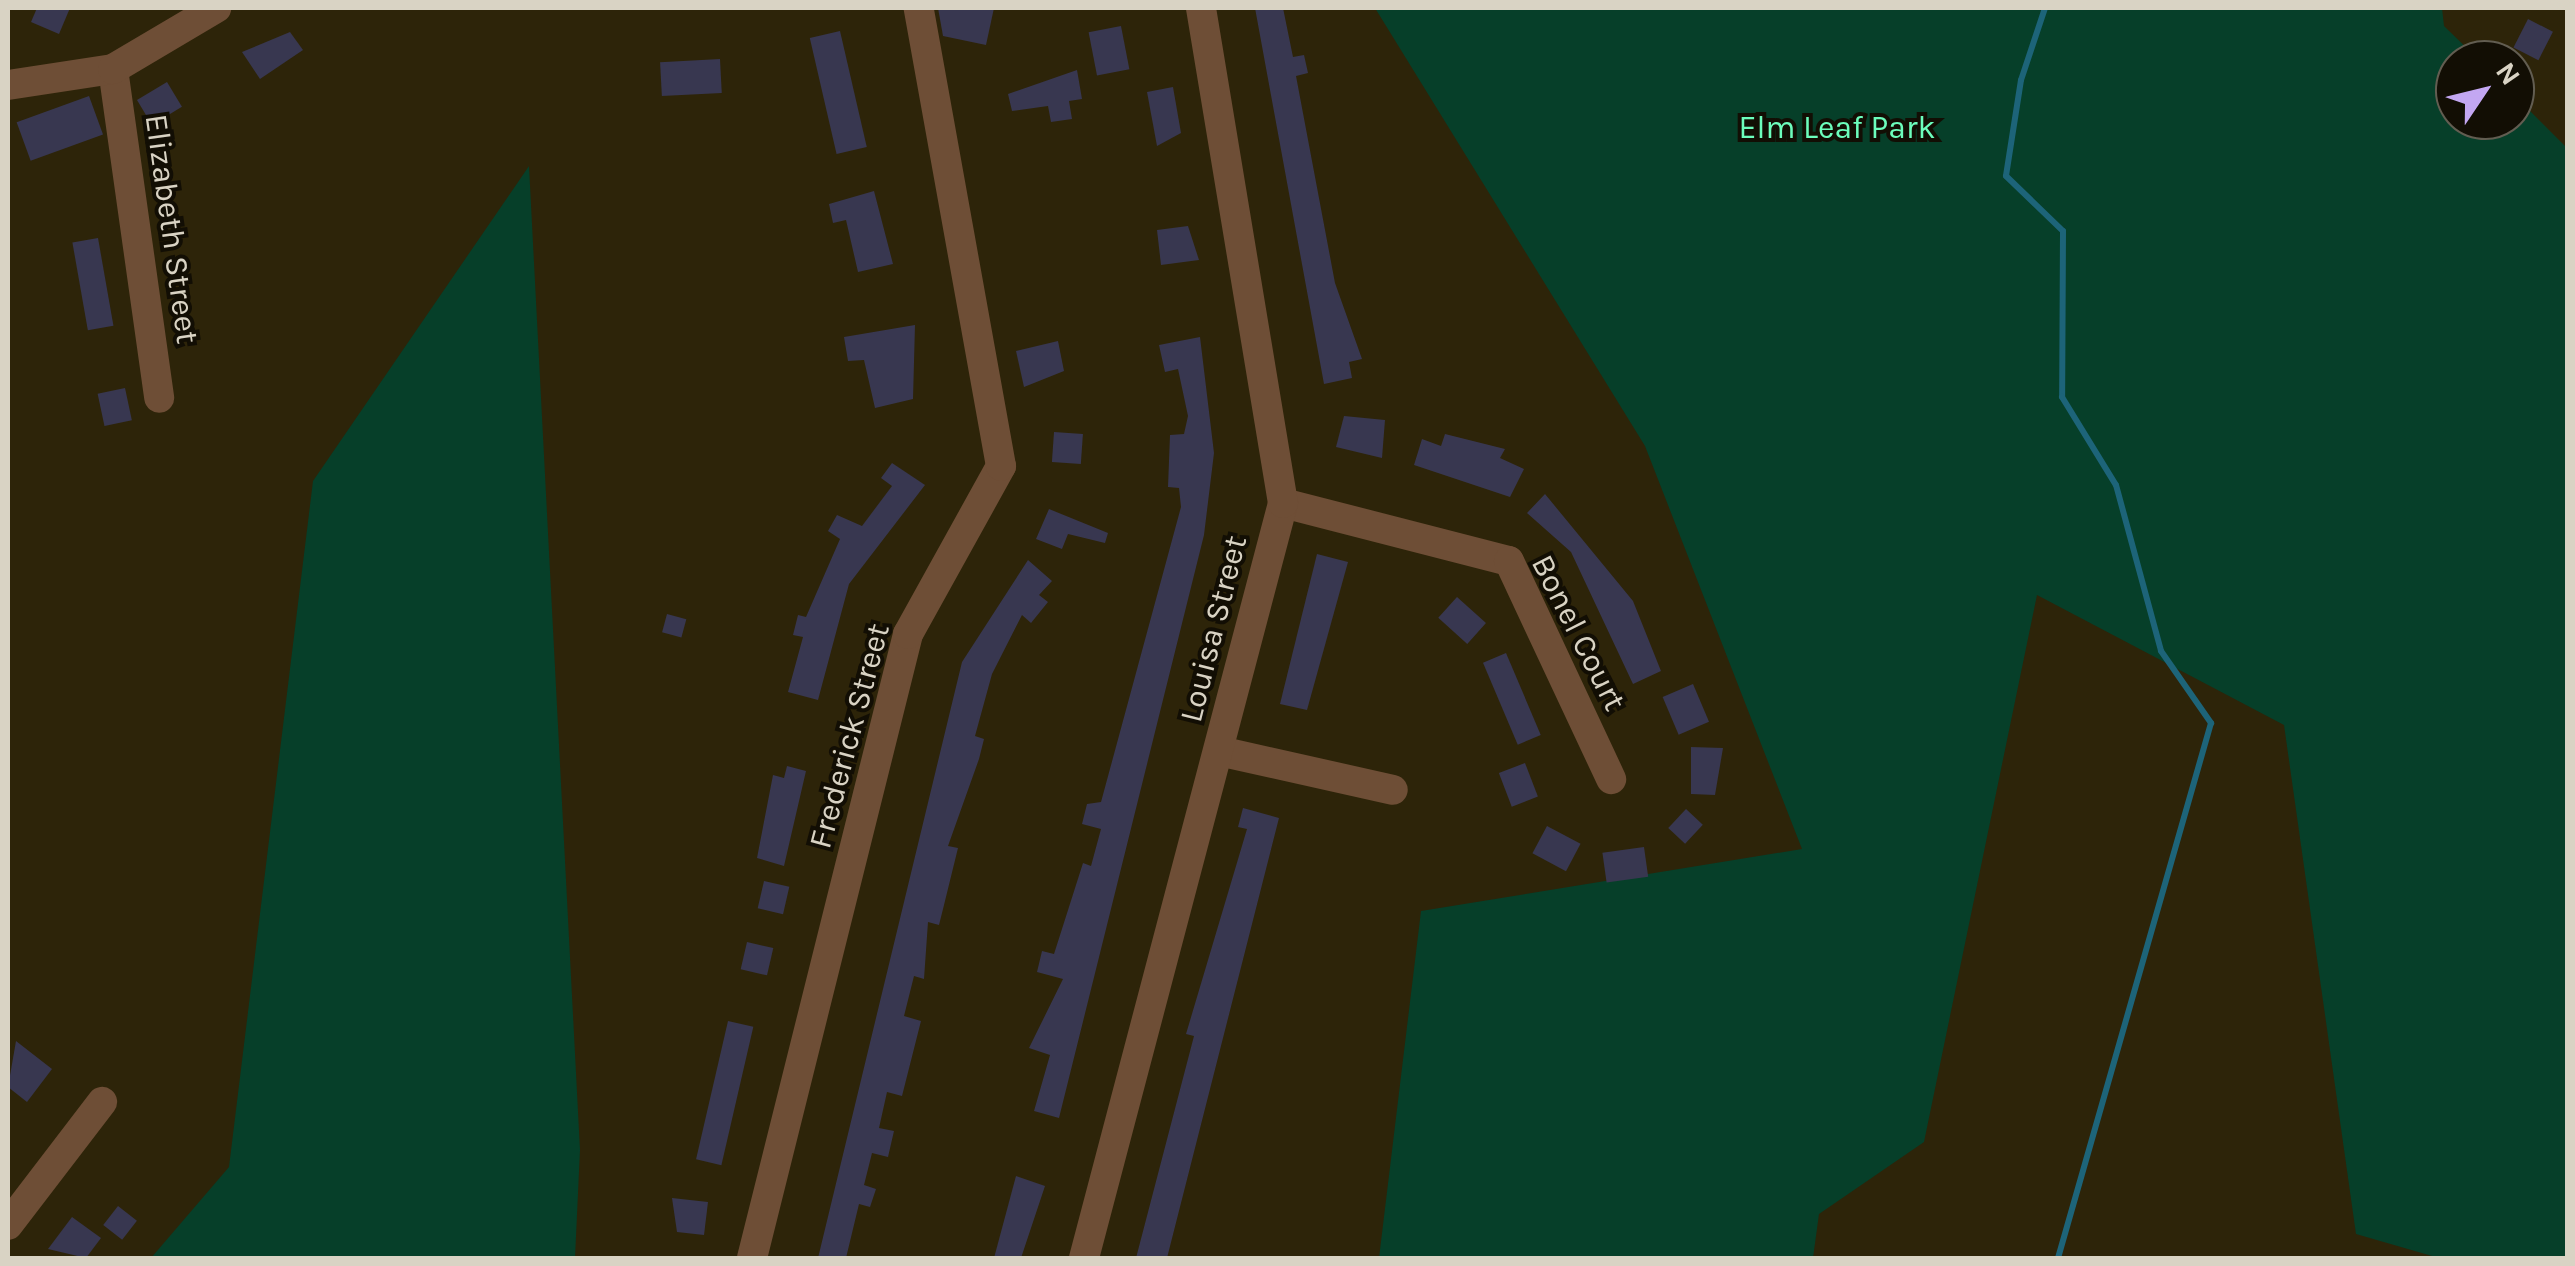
<!DOCTYPE html>
<html>
<head>
<meta charset="utf-8">
<style>
	body { margin:0 }
	#map { position:relative; width:2575px; height:1266px; overflow:hidden; background:#2d2409; font-family:Karla,sans-serif }
	div>[style] { position:absolute }
	.green>* { inset:0; background:#063f29 }
	.stream>* { height:6px; margin:-3px; padding:0 3px; transform-origin:3px; border-radius:3px; background:#1d6479 }
	.building>* { inset:0; background:#383750; transform-origin:0 0 }
	.minor>* { height:30px; margin:-15px; padding:0 15px; transform-origin:15px; border-radius:15px; background:#6e4e36 }
	span { translate:-50% -50%; white-space:nowrap; text-align:center; line-height:1.15; -webkit-text-stroke:8px #120e04; paint-order:stroke }
	.park-label { font-size:32px; color:#6cfdbc }
	.street-label { font-size:32px; color:#d9d3c4 }
	.frame { position:absolute; inset:0; border:10px solid #d9d3c4; pointer-events:none }
	.north { position:absolute; left:2435px; top:40px; width:100px; height:100px; box-sizing:border-box; background:#120e04; border:2px solid #625d51; border-radius:50%; rotate:55deg; font-size:28px; font-weight:700; line-height:40px; text-align:center; color:#d9d3c4 }
	.north::after { content:''; display:block; margin:auto; width:35px; height:45px; background:#c3a7f2; clip-path:polygon(50% 0,100% 100%,50% 72%,0 100%) }
</style>
</head>
<body>
<div id="map">
	<div class="green">
		<i style="clip-path:polygon(1375px 8px,2442px 8px,2444px 26px,2479px 60px,2455px 60px,2455px 120px,2515px 120px,2515px 96px,2567px 148px,2567px 1258px,2439px 1258px,2356px 1234px,2284px 725px,2037px 595px,1924px 1142px,1819px 1214px,1813px 1258px,1379px 1258px,1421px 911px,1802px 849px,1645px 446px)"></i>
		<i style="clip-path:polygon(529px 166px,580px 1150px,575px 1258px,151px 1258px,229px 1167px,313px 481px)"></i>
	</div>
	<div class="stream">
		<i style="left:2045px;top:8px;width:76px;rotate:108.4deg"></i>
		<i style="left:2021px;top:80px;width:97px;rotate:98.9deg"></i>
		<i style="left:2006px;top:176px;width:79px;rotate:44deg"></i>
		<i style="left:2063px;top:231px;width:166px;rotate:90.3deg"></i>
		<i style="left:2062px;top:397px;width:103px;rotate:58.5deg"></i>
		<i style="left:2116px;top:485px;width:172px;rotate:74.8deg"></i>
		<i style="left:2161px;top:651px;width:88px;rotate:55.2deg"></i>
		<i style="left:2211px;top:723px;width:556px;rotate:105.96deg"></i>
	</div>
	<div class="building">
		<i style="clip-path:polygon(37px 8px,70px 8px,59px 34px,31px 22px)"></i>
		<i style="clip-path:polygon(938px 8px,994px 8px,986px 45px,943px 36px)"></i>
		<i style="clip-path:polygon(1255px 8px,1283px 8px,1293px 57px,1304px 55px,1308px 73px,1296px 76px,1335px 283px,1362px 359px,1349px 362px,1352px 378px,1324px 384px)"></i>
		<i style="left:2528px;top:19px;width:28px;height:32px;rotate:27deg"></i>
		<i style="left:1121px;top:26px;width:44px;height:33px;rotate:79deg"></i>
		<i style="left:840px;top:31px;width:119px;height:31px;rotate:77deg"></i>
		<i style="clip-path:polygon(290px 32px,303px 50px,260px 79px,242px 52px)"></i>
		<i style="left:720px;top:59px;width:34px;height:60px;rotate:87deg"></i>
		<i style="clip-path:polygon(1077px 70px,1082px 99px,1069px 101px,1072px 119px,1051px 122px,1048px 106px,1012px 111px,1008px 94px)"></i>
		<i style="left:167px;top:82px;width:29px;height:35px;rotate:59deg"></i>
		<i style="clip-path:polygon(1173px 87px,1181px 133px,1157px 146px,1147px 92px)"></i>
		<i style="left:89px;top:96px;width:41px;height:77px;rotate:70deg"></i>
		<i style="clip-path:polygon(874px 191px,893px 264px,858px 272px,846px 220px,833px 223px,829px 204px)"></i>
		<i style="clip-path:polygon(1188px 226px,1199px 260px,1161px 265px,1157px 230px)"></i>
		<i style="left:98px;top:238px;width:89px;height:26px;rotate:80deg"></i>
		<i style="clip-path:polygon(915px 325px,913px 399px,875px 408px,864px 360px,848px 361px,844px 337px)"></i>
		<i style="clip-path:polygon(1200px 337px,1214px 453px,1204px 535px,1059px 1118px,1034px 1111px,1050px 1055px,1029px 1048px,1063px 979px,1037px 972px,1042px 951px,1054px 954px,1083px 863px,1091px 866px,1101px 829px,1082px 824px,1087px 804px,1101px 802px,1181px 507px,1179px 488px,1168px 487px,1170px 435px,1184px 434px,1188px 416px,1178px 369px,1165px 372px,1159px 345px)"></i>
		<i style="clip-path:polygon(1058px 341px,1064px 371px,1024px 387px,1016px 351px)"></i>
		<i style="left:125px;top:388px;width:33px;height:28px;rotate:78deg"></i>
		<i style="clip-path:polygon(1344px 416px,1385px 420px,1382px 458px,1336px 447px)"></i>
		<i style="left:1054px;top:432px;width:29px;height:30px;rotate:4deg"></i>
		<i style="clip-path:polygon(1445px 434px,1505px 449px,1500px 458px,1524px 469px,1510px 497px,1414px 465px,1422px 439px,1441px 446px)"></i>
		<i style="clip-path:polygon(892px 463px,925px 485px,849px 584px,818px 700px,788px 692px,803px 637px,793px 635px,798px 615px,806px 617px,840px 539px,828px 531px,837px 515px,862px 526px,892px 486px,881px 478px)"></i>
		<i style="clip-path:polygon(1545px 494px,1633px 601px,1661px 671px,1633px 684px,1571px 552px,1527px 513px)"></i>
		<i style="clip-path:polygon(1049px 509px,1108px 533px,1105px 543px,1068px 534px,1062px 549px,1036px 539px)"></i>
		<i style="clip-path:polygon(1317px 554px,1348px 562px,1307px 710px,1280px 704px)"></i>
		<i style="clip-path:polygon(1028px 560px,1052px 581px,1039px 595px,1048px 602px,1031px 623px,1022px 615px,992px 674px,975px 736px,984px 739px,979px 759px,948px 846px,958px 848px,944px 905px,939px 925px,928px 922px,924px 979px,914px 976px,904px 1016px,921px 1021px,902px 1096px,887px 1092px,879px 1128px,894px 1131px,888px 1157px,872px 1153px,864px 1185px,876px 1189px,870px 1207px,859px 1204px,846px 1258px,818px 1258px,962px 662px)"></i>
		<i style="left:1457px;top:597px;width:39px;height:28px;rotate:42deg"></i>
		<i style="left:667px;top:614px;width:20px;height:19px;rotate:15deg"></i>
		<i style="left:1506px;top:653px;width:89px;height:25px;rotate:67deg"></i>
		<i style="left:1693px;top:684px;width:41px;height:33px;rotate:67deg"></i>
		<i style="clip-path:polygon(1691px 747px,1723px 748px,1715px 795px,1691px 794px)"></i>
		<i style="left:1525px;top:763px;width:36px;height:28px;rotate:69deg"></i>
		<i style="clip-path:polygon(787px 766px,806px 771px,784px 866px,757px 858px,773px 775px,784px 778px)"></i>
		<i style="clip-path:polygon(1243px 808px,1279px 818px,1167px 1258px,1136px 1258px,1194px 1036px,1186px 1034px,1247px 829px,1238px 827px)"></i>
		<i style="left:1686px;top:809px;width:23px;height:26px;rotate:43deg"></i>
		<i style="left:1547px;top:826px;width:38px;height:31px;rotate:28deg"></i>
		<i style="left:1644px;top:847px;width:30px;height:42px;rotate:82deg"></i>
		<i style="left:764px;top:881px;width:26px;height:28px;rotate:13deg"></i>
		<i style="left:747px;top:942px;width:27px;height:28px;rotate:13deg"></i>
		<i style="left:728px;top:1021px;width:26px;height:142px;rotate:13deg"></i>
		<i style="clip-path:polygon(16px 1041px,52px 1069px,27px 1102px,8px 1087px)"></i>
		<i style="clip-path:polygon(1016px 1176px,1045px 1186px,1021px 1258px,994px 1258px)"></i>
		<i style="clip-path:polygon(672px 1198px,708px 1202px,704px 1235px,677px 1232px)"></i>
		<i style="left:118px;top:1206px;width:24px;height:24px;rotate:38deg"></i>
		<i style="clip-path:polygon(72px 1217px,101px 1238px,86px 1258px,48px 1249px)"></i>
	</div>
	<div class="minor">
		<i style="left:113px;top:69px;width:332px;rotate:82deg"></i>
		<i style="left:8px;top:85px;width:106px;rotate:-8.7deg"></i>
		<i style="left:113px;top:69px;width:120px;rotate:-30.6deg"></i>
		<i style="left:1283px;top:503px;width:233px;rotate:14.4deg"></i>
		<i style="left:1509px;top:561px;width:241px;rotate:64.9deg"></i>
		<i style="left:1219px;top:751px;width:178px;rotate:12.6deg"></i>
		<i style="left:8px;top:1225px;width:155px;rotate:-52.6deg"></i>
		<i style="left:752px;top:1258px;width:643px;rotate:-75.96deg"></i>
		<i style="left:908px;top:634px;width:192px;rotate:-61deg"></i>
		<i style="left:1001px;top:466px;width:465px;rotate:-100.2deg"></i>
		<i style="left:1084px;top:1258px;width:781px;rotate:-75.23deg"></i>
		<i style="left:1283px;top:503px;width:502px;rotate:-99.41deg"></i>
	</div>
	<div class="park-label">
		<span style="left:1837px;top:128px">Elm Leaf Park</span>
	</div>
	<div class="street-label">
		<span style="left:171px;top:229px;rotate:82deg">Elizabeth Street</span>
		<span style="left:1214px;top:629px;rotate:-76deg">Louisa Street</span>
		<span style="left:1578px;top:633px;rotate:63deg">Bonel Court</span>
		<span style="left:850px;top:736px;rotate:-75deg">Frederick Street</span>
	</div>
	<div class="frame"></div>
	<div class="north">N</div>
</div>
</body>
</html>
